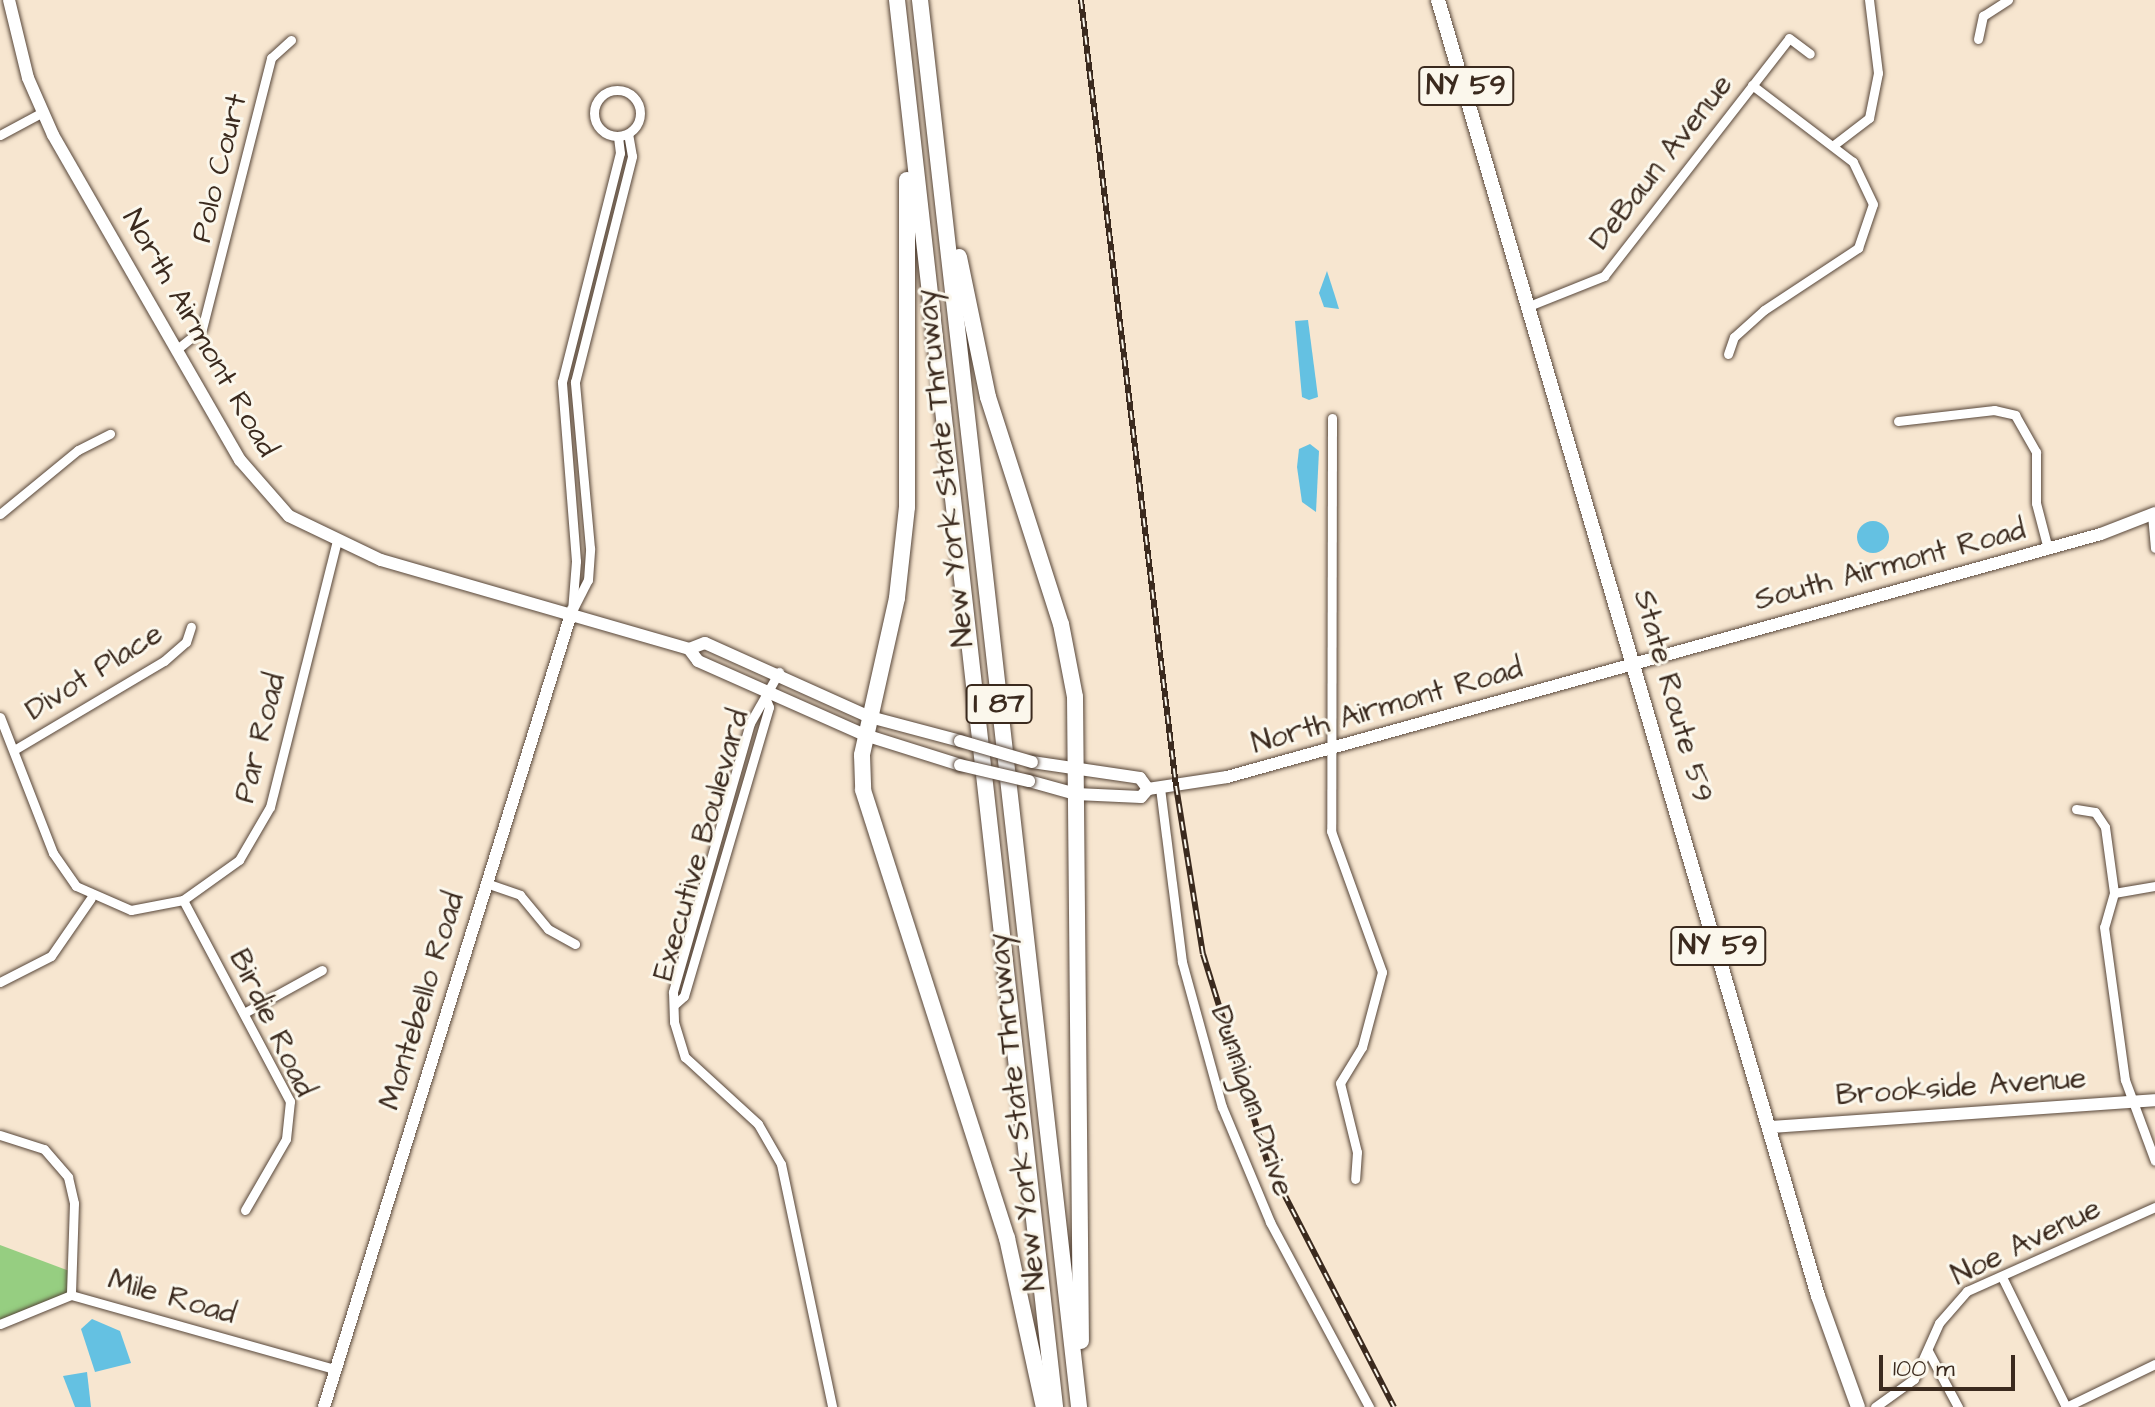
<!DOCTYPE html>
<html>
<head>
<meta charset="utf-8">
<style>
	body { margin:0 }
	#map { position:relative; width:2155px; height:1407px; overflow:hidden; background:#f7e6d0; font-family:"Architects Daughter",sans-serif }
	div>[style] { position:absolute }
	.green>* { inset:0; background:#96ce81 }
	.water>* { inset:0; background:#64c1e2 }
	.round { border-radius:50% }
	.roads { filter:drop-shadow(0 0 2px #574639) drop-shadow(0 0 2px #574639) }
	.street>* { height:9px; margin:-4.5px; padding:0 4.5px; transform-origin:4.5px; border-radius:4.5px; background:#fff }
	.street>.ring { margin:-4.5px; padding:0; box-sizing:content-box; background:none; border:9px solid #fff; border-radius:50% }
	.secondary>* { height:12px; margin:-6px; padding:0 6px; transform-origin:6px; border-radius:6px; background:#fff }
	.primary>* { height:14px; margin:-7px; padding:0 7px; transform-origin:7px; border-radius:7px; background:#fff }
	.highway>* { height:16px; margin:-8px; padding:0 8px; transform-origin:8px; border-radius:8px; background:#fff }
	.rail>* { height:6px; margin-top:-3px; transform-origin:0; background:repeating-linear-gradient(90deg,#fbf7ec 0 9px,#3b2a1e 0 18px); box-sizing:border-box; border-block:2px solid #3b2a1e }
	.bridges { filter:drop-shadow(0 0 2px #574639) drop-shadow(0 0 2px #574639) }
	.secondary-bridge>* { height:12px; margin:-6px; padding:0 6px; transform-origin:6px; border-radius:6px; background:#fff }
	span { translate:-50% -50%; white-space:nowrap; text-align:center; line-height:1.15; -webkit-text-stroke:6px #fbf7ec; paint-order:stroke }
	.shield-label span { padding:2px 6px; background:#fbf7ec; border:2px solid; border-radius:6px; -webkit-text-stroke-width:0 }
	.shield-label { font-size:28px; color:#3b2a1e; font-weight:700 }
	.street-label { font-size:30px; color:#3b2a1e }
	.scale { position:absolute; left:1879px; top:1355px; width:136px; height:36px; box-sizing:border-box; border:4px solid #3b2a1e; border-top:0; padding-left:10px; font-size:24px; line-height:28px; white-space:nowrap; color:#3b2a1e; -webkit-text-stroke:6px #fbf7ec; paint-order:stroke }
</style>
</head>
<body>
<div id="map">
	<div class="green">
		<i style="clip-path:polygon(0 1245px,72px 1272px,71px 1295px,0 1324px)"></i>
	</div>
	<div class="water">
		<i style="clip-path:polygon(1327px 271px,1335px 296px,1339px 309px,1324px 307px,1319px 293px)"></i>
		<i style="clip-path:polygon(1308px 320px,1318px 397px,1309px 400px,1302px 397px,1295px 321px)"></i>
		<i style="clip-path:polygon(1310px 444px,1319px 451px,1316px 512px,1302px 502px,1297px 467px,1299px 449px)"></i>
		<i class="round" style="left:1857px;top:521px;width:32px;height:32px"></i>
		<i style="clip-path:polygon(92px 1319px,120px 1331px,131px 1363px,95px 1372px,81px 1329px)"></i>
		<i style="clip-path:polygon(87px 1372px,91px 1407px,75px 1407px,63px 1376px)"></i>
	</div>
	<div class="roads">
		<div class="street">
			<i style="left:1978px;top:39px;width:24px;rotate:-78deg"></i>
			<i style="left:1983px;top:16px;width:30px;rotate:-33deg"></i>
			<i class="ring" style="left:594px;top:90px;width:37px;height:37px"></i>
			<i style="left:0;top:135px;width:47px;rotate:-28.2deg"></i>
			<i style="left:1835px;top:144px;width:43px;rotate:-37.4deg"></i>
			<i style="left:1869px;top:118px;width:46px;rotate:-78.7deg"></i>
			<i style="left:1878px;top:73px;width:74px;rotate:-97deg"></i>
			<i style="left:1529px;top:306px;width:81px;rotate:-21.8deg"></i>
			<i style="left:1604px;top:276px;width:301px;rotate:-52.1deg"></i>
			<i style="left:1789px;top:38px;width:26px;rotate:37deg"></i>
			<i style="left:176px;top:350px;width:33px;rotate:-39deg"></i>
			<i style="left:202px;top:329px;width:280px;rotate:-75.7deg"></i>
			<i style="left:271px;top:58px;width:27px;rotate:-42deg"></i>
			<i style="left:1728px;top:354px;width:18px;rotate:-71deg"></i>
			<i style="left:1734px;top:337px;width:40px;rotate:-42deg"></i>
			<i style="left:1764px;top:310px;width:113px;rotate:-33.4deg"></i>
			<i style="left:1858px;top:248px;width:46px;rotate:-71.2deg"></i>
			<i style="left:1873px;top:204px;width:47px;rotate:-115.5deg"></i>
			<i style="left:1853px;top:162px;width:127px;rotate:-142.7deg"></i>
			<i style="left:1332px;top:418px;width:413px;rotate:90.1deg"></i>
			<i style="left:1331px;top:831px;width:150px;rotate:70.1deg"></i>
			<i style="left:1382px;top:972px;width:78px;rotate:104.9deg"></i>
			<i style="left:1362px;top:1047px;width:42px;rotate:121.4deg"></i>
			<i style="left:1340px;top:1083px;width:71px;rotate:76.2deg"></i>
			<i style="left:1357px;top:1152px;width:27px;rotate:94deg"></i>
			<i style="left:1898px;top:421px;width:97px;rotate:-6.5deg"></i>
			<i style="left:1994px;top:410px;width:22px;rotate:13deg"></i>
			<i style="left:2015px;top:415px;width:43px;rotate:60.4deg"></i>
			<i style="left:2036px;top:452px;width:51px;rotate:90deg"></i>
			<i style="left:2036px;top:503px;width:48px;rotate:75.4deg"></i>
			<i style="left:0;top:514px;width:101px;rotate:-39.4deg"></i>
			<i style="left:78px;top:450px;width:36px;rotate:-27deg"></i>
			<i style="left:2152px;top:514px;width:34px;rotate:85deg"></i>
			<i style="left:572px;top:611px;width:35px;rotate:-63deg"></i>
			<i style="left:588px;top:580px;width:32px;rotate:-86deg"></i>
			<i style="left:590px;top:548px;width:167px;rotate:-95.2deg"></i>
			<i style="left:575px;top:382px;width:233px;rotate:-75.8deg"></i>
			<i style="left:632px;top:156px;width:22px;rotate:-100deg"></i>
			<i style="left:572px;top:611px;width:50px;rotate:-85.4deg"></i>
			<i style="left:576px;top:561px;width:180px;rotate:-94.5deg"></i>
			<i style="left:562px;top:382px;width:236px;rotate:-75.8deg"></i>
			<i style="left:620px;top:153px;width:16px;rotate:-97deg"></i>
			<i style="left:779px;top:672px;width:59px;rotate:119.6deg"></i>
			<i style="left:750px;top:723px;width:280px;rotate:106deg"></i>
			<i style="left:673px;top:992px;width:30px;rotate:88deg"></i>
			<i style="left:674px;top:1022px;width:37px;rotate:73deg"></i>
			<i style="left:685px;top:1057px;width:99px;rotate:42.5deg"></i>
			<i style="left:758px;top:1124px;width:46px;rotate:60.1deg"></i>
			<i style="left:781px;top:1164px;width:248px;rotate:78.1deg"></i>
			<i style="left:0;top:717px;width:146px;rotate:68.7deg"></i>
			<i style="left:53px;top:853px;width:40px;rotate:55.1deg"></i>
			<i style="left:76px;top:886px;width:60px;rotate:23.6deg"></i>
			<i style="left:131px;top:910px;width:53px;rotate:-10.9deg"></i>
			<i style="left:183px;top:900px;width:69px;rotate:-35.5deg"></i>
			<i style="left:239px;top:860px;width:61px;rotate:-59.7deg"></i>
			<i style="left:270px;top:807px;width:271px;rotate:-75.9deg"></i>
			<i style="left:14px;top:750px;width:174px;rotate:-30.7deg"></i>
			<i style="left:164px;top:661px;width:29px;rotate:-41deg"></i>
			<i style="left:186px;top:642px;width:16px;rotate:-72deg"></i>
			<i style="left:1160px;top:788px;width:175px;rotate:82.8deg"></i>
			<i style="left:1182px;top:962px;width:150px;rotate:74.6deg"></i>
			<i style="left:1222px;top:1107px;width:125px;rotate:67.3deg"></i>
			<i style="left:1270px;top:1222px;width:210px;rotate:61.8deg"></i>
			<i style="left:2076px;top:809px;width:19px;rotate:9deg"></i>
			<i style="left:2095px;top:812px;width:18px;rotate:56deg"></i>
			<i style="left:2105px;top:827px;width:67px;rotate:82.2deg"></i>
			<i style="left:2114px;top:893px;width:35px;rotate:106deg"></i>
			<i style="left:2104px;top:927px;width:154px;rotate:82.2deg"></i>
			<i style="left:2125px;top:1080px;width:86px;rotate:69.7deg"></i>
			<i style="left:486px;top:883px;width:36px;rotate:19deg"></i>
			<i style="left:520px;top:895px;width:44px;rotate:50.5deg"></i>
			<i style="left:548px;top:929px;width:31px;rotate:29deg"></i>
			<i style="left:2114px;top:893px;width:42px;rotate:-9.7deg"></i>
			<i style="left:183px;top:900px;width:228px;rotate:62deg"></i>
			<i style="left:290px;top:1101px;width:38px;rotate:96deg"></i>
			<i style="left:286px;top:1139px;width:82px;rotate:120deg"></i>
			<i style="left:0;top:982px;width:57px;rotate:-27deg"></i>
			<i style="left:51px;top:956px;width:70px;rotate:-55.4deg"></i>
			<i style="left:674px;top:1005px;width:13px;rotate:-42deg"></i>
			<i style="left:684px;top:996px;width:301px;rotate:-73.6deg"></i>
			<i style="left:769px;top:707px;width:11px;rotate:-112deg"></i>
			<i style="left:244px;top:1013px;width:89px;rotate:-28.9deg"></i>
			<i style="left:0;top:1135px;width:46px;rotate:17.7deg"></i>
			<i style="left:44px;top:1149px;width:37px;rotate:49deg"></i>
			<i style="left:68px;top:1177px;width:27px;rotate:77deg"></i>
			<i style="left:74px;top:1203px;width:92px;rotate:91.9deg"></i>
			<i style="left:2002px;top:1277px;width:145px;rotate:63.8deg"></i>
			<i style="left:0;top:1324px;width:77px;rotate:-22.2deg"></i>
			<i style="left:71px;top:1295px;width:274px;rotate:15.7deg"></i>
			<i style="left:1928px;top:1351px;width:64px;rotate:61.8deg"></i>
			<i style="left:1875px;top:1407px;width:48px;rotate:-35.7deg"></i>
			<i style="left:1914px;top:1379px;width:61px;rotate:-65.9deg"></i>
			<i style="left:1939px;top:1323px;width:43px;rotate:-48.8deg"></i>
			<i style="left:1967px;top:1291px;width:206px;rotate:-24.1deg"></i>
			<i style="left:2066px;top:1407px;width:99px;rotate:-25.8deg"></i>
		</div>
		<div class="secondary">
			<i style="left:9px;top:0;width:80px;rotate:76.3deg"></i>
			<i style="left:28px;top:78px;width:62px;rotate:66.3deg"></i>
			<i style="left:53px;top:135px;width:375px;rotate:60.1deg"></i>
			<i style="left:240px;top:460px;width:74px;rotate:48.8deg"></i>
			<i style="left:289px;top:516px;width:102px;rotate:25.6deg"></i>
			<i style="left:381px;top:560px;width:321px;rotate:16.1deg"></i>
			<i style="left:689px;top:649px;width:15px;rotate:53deg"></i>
			<i style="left:698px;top:661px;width:183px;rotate:23.9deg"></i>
			<i style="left:865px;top:735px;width:100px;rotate:17.5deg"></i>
			<i style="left:689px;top:649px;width:17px;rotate:-21deg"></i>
			<i style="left:705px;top:643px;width:181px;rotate:24.2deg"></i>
			<i style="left:870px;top:717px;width:93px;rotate:14.9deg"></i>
			<i style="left:1032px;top:762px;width:109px;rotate:8.4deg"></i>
			<i style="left:1140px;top:778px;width:14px;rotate:54deg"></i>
			<i style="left:1029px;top:781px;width:49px;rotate:15.5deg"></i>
			<i style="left:1076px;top:794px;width:65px;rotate:2.6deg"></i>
			<i style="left:1141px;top:797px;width:11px;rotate:-49deg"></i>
			<i style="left:1148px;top:789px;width:80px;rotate:-8.6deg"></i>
			<i style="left:1227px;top:777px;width:907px;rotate:-15.54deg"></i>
			<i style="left:2101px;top:534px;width:58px;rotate:-21.3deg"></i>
			<i style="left:1770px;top:1127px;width:386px;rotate:-4deg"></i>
			<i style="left:324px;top:1407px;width:834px;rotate:-72.7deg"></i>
		</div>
		<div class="primary">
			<i style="left:1438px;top:0;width:1351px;rotate:73.66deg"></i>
			<i style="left:1818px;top:1296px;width:118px;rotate:70.2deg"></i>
		</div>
		<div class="highway">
			<i style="left:897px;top:0;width:1416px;rotate:83.59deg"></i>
			<i style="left:920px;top:0;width:1416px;rotate:83.55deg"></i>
			<i style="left:907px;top:180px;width:327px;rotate:90deg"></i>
			<i style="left:907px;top:507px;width:92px;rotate:96.3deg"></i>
			<i style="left:897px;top:598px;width:161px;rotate:102.6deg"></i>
			<i style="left:862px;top:755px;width:35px;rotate:88deg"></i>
			<i style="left:863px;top:790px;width:471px;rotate:72.2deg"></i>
			<i style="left:1007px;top:1238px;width:173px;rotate:77.7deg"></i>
			<i style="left:959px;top:257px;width:143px;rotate:78.3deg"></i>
			<i style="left:988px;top:397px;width:238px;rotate:72.2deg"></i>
			<i style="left:1061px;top:624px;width:74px;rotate:79.1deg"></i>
			<i style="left:1075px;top:697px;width:644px;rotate:89.47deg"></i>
		</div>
	</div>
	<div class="rail">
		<i style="left:1081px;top:0;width:792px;rotate:83.11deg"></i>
		<i style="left:1176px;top:786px;width:170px;rotate:80.9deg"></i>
		<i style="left:1203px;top:954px;width:217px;rotate:72.8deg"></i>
		<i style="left:1267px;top:1161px;width:277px;rotate:62.7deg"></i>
	</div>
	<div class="bridges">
		<div class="secondary-bridge">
			<i style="left:960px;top:741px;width:75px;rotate:16.3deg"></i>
			<i style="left:960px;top:765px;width:71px;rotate:13.1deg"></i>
		</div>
	</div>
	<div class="shield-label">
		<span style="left:1466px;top:86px">NY 59</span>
		<span style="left:999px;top:704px">I 87</span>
		<span style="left:1718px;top:946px">NY 59</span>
	</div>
	<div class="street-label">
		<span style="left:1661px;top:162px;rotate:-52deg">DeBaun Avenue</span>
		<span style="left:219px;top:168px;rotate:-76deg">Polo Court</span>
		<span style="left:200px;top:333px;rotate:60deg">North Airmont Road</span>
		<span style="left:945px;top:468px;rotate:-96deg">New York State Thruway</span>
		<span style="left:1890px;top:565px;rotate:-15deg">South Airmont Road</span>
		<span style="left:94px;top:672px;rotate:-32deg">Divot Place</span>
		<span style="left:1673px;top:696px;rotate:74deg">State Route 59</span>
		<span style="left:1387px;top:706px;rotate:-16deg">North Airmont Road</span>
		<span style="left:260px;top:738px;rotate:-76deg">Par Road</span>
		<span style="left:701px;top:845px;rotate:-74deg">Executive Boulevard</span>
		<span style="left:422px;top:1001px;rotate:-73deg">Montebello Road</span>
		<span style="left:272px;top:1023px;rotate:64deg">Birdie Road</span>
		<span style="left:1961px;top:1087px;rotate:-4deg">Brookside Avenue</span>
		<span style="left:1252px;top:1101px;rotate:71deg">Dunnigan Drive</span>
		<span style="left:1017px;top:1112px;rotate:-96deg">New York State Thruway</span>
		<span style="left:2026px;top:1242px;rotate:-26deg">Noe Avenue</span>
		<span style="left:172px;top:1297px;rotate:16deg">Mile Road</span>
	</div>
	<div class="scale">100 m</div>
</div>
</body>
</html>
